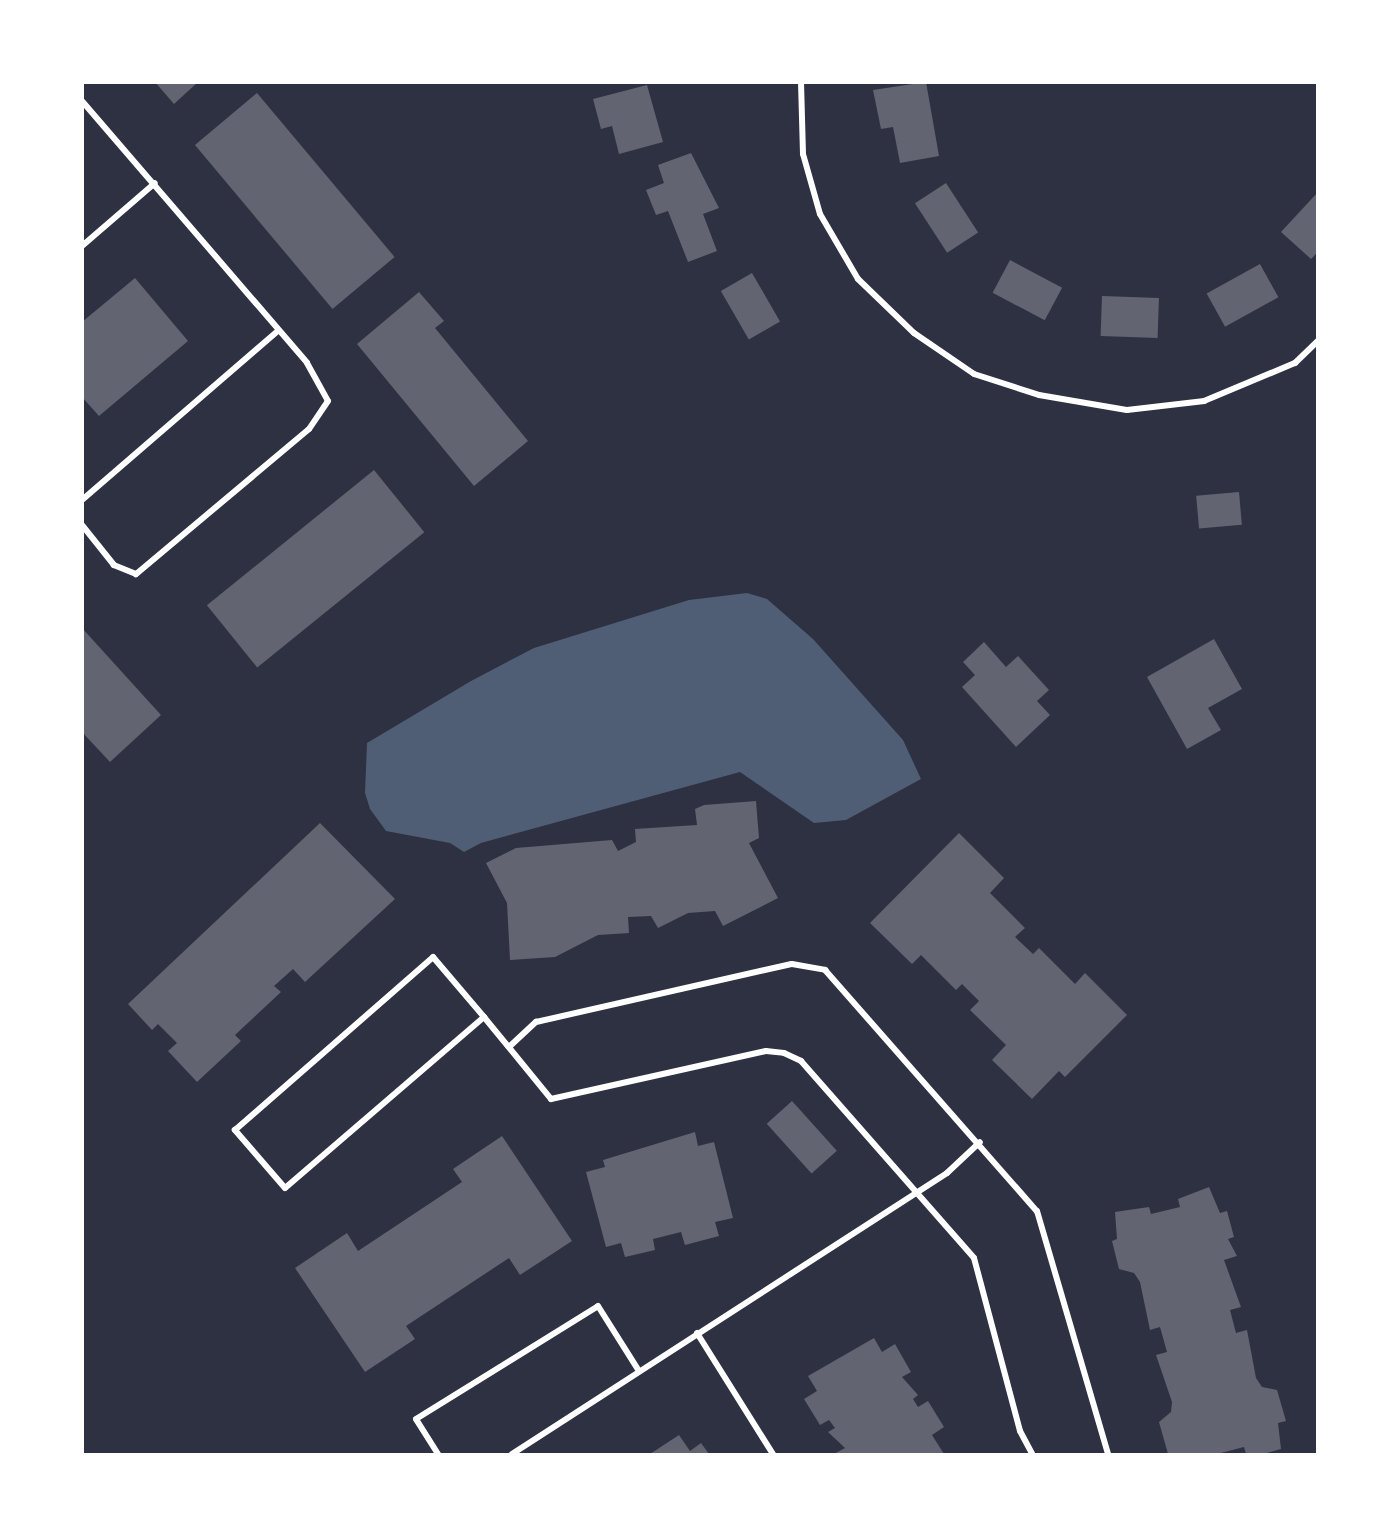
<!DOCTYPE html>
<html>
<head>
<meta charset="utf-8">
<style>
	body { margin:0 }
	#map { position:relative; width:1400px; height:1537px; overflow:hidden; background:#2d3142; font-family:Overpass,sans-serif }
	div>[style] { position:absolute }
	.water>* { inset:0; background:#4f5d75 }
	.building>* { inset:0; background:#626471; transform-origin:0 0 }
	.minor>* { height:6px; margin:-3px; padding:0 3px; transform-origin:3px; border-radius:3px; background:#fff }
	span { translate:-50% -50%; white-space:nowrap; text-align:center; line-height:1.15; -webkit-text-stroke:4.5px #fff; paint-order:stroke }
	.frame { position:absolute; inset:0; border:84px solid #fff; pointer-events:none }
</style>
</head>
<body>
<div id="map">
	<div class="water">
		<i style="clip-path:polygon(747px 593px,767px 599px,813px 639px,903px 740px,921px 779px,846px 820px,814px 823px,740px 772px,481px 843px,464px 852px,450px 843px,386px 831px,370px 809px,365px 793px,367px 743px,471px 681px,534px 648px,689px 600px)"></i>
	</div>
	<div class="building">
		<i style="clip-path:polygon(155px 82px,198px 82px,174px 104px)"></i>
		<i style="clip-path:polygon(926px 82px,939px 156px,900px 163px,893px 127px,881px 129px,873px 90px)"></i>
		<i style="clip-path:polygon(647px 85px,663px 142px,619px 154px,612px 126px,601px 129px,593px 99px)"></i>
		<i style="left:257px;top:93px;width:214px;height:81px;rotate:50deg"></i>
		<i style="clip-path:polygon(691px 153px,719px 208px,703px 214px,717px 251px,688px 262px,668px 211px,656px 215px,646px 190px,664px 183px,658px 165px)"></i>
		<i style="left:946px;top:183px;width:59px;height:37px;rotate:57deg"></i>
		<i style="clip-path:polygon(1318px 192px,1318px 252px,1311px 259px,1281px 232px)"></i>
		<i style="left:1010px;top:260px;width:59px;height:37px;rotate:28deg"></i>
		<i style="left:1260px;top:264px;width:38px;height:61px;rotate:61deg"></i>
		<i style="left:752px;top:273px;width:56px;height:36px;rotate:60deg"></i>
		<i style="clip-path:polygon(135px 278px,188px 341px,99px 416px,82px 397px,82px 322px)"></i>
		<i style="clip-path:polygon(419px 292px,444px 321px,435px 328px,528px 441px,474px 486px,357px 344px)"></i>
		<i style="left:1102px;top:296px;width:57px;height:40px;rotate:2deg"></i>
		<i style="left:374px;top:470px;width:80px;height:215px;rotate:51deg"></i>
		<i style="left:1239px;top:492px;width:33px;height:43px;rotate:85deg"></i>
		<i style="clip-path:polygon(82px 628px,161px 715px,110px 762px,82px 732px)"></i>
		<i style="clip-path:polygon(1214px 639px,1242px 689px,1208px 708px,1221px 730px,1187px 749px,1147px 677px)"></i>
		<i style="clip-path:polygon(984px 642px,1006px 667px,1018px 656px,1049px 690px,1037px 701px,1050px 715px,1016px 747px,962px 687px,975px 675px,963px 662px)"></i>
		<i style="clip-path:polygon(756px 801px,759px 838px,749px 843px,778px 898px,723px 926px,715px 911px,688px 913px,658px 928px,651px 916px,628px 917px,629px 933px,598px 935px,555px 957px,510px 960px,507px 903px,486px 863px,516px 848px,612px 840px,618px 851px,636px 842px,635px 829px,697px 825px,695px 809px,704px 805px)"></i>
		<i style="clip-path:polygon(320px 823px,395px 899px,305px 982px,293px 969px,274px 986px,281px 992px,235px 1035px,241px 1041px,197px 1082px,168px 1051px,177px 1043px,158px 1024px,152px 1030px,128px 1004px)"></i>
		<i style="clip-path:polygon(959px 833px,1004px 878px,990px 893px,1025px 928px,1015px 937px,1033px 954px,1039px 948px,1075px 984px,1085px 973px,1127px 1015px,1065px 1077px,1059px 1071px,1032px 1099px,992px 1060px,1006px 1045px,970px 1010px,979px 1001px,962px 984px,956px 990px,921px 955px,912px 964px,870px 923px)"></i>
		<i style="left:792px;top:1101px;width:67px;height:34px;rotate:48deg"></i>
		<i style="clip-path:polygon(695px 1132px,698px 1146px,714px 1142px,733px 1218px,715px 1222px,719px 1236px,685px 1245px,681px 1232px,653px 1239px,655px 1250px,625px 1257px,621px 1243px,606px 1247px,586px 1172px,605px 1167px,603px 1160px)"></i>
		<i style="clip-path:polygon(502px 1136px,572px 1241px,520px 1275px,509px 1258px,406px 1326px,415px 1339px,365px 1372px,295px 1268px,347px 1233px,358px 1251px,462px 1182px,453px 1169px)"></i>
		<i style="clip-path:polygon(1209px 1187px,1220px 1213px,1227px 1211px,1234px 1237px,1228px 1239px,1237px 1256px,1224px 1260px,1241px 1307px,1230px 1310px,1236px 1333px,1247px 1330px,1256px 1378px,1262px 1387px,1277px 1390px,1286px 1421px,1278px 1423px,1281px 1449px,1263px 1454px,1246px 1454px,1244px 1447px,1217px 1454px,1168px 1454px,1159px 1422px,1171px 1412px,1172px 1402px,1156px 1355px,1167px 1352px,1160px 1327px,1150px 1330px,1140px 1282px,1134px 1273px,1119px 1269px,1112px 1241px,1117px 1239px,1115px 1212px,1149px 1207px,1151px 1214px,1180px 1207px,1178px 1199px)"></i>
		<i style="clip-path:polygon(874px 1338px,882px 1352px,895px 1344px,911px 1372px,902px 1377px,918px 1395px,913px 1399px,918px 1407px,928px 1401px,944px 1427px,932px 1435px,944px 1454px,834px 1454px,845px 1448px,828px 1432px,835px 1428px,829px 1420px,820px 1425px,804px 1399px,817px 1391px,808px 1376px)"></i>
		<i style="clip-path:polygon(679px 1435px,690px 1451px,701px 1443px,709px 1454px,650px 1454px)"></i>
	</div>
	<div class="minor">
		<i style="left:801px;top:82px;width:72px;rotate:88.4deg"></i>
		<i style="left:803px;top:154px;width:62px;rotate:74.2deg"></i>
		<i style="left:820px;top:214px;width:75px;rotate:59.7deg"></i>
		<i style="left:858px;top:279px;width:78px;rotate:44deg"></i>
		<i style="left:914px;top:333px;width:73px;rotate:34.3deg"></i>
		<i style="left:974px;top:374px;width:68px;rotate:17.9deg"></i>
		<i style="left:1039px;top:395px;width:89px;rotate:9.7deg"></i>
		<i style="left:1127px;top:410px;width:78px;rotate:-6.7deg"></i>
		<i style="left:1204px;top:401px;width:99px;rotate:-22.7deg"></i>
		<i style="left:1295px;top:363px;width:32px;rotate:-44deg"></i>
		<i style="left:82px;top:101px;width:345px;rotate:49.3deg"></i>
		<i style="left:307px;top:363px;width:43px;rotate:61.1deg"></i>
		<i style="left:328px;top:401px;width:34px;rotate:124deg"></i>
		<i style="left:309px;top:429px;width:226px;rotate:140deg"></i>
		<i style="left:136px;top:574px;width:24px;rotate:-158deg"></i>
		<i style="left:114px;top:565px;width:51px;rotate:-128.7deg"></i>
		<i style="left:82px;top:246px;width:96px;rotate:-40.8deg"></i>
		<i style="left:82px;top:500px;width:259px;rotate:-40.8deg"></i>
		<i style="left:484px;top:1017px;width:262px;rotate:139.3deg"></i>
		<i style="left:285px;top:1188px;width:77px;rotate:-130.8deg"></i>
		<i style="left:235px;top:1130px;width:263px;rotate:-41.1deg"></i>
		<i style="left:433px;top:957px;width:79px;rotate:49.6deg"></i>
		<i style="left:484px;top:1017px;width:106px;rotate:50.7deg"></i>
		<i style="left:551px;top:1099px;width:220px;rotate:-12.6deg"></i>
		<i style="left:766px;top:1051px;width:18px;rotate:6deg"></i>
		<i style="left:784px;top:1053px;width:19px;rotate:25deg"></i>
		<i style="left:801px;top:1061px;width:262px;rotate:48.7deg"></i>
		<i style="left:974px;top:1258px;width:179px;rotate:75.1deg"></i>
		<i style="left:1020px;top:1431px;width:26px;rotate:62deg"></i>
		<i style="left:509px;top:1047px;width:37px;rotate:-43deg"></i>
		<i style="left:536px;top:1022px;width:262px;rotate:-12.8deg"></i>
		<i style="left:792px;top:964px;width:34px;rotate:10deg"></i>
		<i style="left:825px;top:970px;width:321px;rotate:48.7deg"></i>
		<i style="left:1037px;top:1211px;width:253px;rotate:73.7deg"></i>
		<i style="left:697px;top:1333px;width:143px;rotate:57.9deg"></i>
		<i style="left:438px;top:1454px;width:41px;rotate:-122.2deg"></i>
		<i style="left:416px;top:1419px;width:214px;rotate:-31.8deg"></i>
		<i style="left:598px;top:1306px;width:77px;rotate:57.8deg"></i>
		<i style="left:512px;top:1454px;width:518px;rotate:-32.86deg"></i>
		<i style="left:947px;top:1173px;width:45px;rotate:-43.2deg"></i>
	</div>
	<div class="frame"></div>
</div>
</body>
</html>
